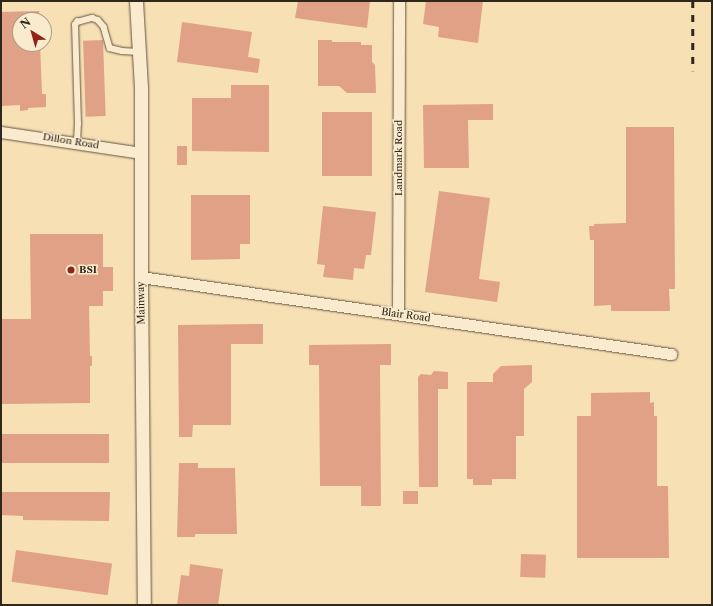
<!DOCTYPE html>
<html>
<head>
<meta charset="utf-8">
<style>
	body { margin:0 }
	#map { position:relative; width:713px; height:606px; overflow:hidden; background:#f7e0b3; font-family:"Libre Caslon Text",serif }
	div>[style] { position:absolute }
	.building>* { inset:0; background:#e0a187; transform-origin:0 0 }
	.roads { filter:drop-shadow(0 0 1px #615442) drop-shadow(0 0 1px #615442) }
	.service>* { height:5.5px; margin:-2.75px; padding:0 2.75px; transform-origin:2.75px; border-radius:2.75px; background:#faebce }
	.minor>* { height:11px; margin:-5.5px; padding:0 5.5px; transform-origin:5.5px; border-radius:5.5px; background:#faebce }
	.tertiary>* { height:13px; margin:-6.5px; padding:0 6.5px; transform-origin:6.5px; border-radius:6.5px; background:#faebce }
	.rail>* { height:2.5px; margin-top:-1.25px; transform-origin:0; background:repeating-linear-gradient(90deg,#2f261d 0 7px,transparent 0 14px) }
	.dots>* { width:11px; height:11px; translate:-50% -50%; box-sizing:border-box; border:2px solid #faebce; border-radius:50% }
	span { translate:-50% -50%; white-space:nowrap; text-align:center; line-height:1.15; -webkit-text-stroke:3px #faebce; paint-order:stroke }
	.street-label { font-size:10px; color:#2f261d }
	.poi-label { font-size:10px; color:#2f261d; font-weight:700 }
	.left { translate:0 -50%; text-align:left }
	.frame { position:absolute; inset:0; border:2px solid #2f261d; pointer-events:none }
	.north { position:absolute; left:12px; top:12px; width:40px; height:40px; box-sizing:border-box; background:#faebce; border:1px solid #a99c87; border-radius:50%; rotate:323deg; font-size:11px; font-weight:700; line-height:16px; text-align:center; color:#2f261d }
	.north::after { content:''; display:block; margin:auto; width:14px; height:18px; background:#8f2418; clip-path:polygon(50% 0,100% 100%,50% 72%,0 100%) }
</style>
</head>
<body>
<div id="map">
	<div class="building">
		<i style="clip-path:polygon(298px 1px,370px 1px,367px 28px,295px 18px)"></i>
		<i style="clip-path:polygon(426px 1px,483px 1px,478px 43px,438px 37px,439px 27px,423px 24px)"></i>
		<i style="clip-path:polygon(39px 11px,40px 20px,20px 20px,20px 44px,40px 44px,42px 94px,46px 94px,46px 107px,28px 108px,28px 110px,20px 111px,20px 105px,1px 106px,1px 12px)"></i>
		<i style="clip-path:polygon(182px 22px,252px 32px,248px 57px,260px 59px,258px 73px,177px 62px)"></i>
		<i style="left:103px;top:40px;width:76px;height:20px;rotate:88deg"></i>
		<i style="clip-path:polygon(318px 40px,332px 40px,332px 42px,361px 42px,361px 45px,372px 45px,372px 62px,375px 65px,376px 93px,347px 93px,339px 86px,318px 86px)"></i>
		<i style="clip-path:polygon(231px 85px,269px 85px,269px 152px,192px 151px,192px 98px,231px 98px)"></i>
		<i style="clip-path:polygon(493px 104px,493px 120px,468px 120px,469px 168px,424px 168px,423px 105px)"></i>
		<i style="left:322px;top:112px;width:50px;height:64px"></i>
		<i style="clip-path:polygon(626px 127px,674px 127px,675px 289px,669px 289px,670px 311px,611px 311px,611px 305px,594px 306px,594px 240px,590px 240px,589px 226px,594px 226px,594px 224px,626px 223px)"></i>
		<i style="left:177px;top:146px;width:10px;height:19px"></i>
		<i style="clip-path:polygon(439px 191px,490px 198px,479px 279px,500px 282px,497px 302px,425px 292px)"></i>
		<i style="clip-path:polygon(191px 195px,250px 195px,250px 244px,240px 244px,240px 259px,191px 260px)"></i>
		<i style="clip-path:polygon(323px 206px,376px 212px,371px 255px,366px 255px,364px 269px,354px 268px,353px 280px,323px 277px,325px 265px,317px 264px)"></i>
		<i style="clip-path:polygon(30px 234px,103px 234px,103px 267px,113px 267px,113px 291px,103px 291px,103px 306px,89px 306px,90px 356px,92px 356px,92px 366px,90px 366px,90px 403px,1px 404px,1px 319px,31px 319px)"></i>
		<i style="clip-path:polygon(263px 324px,263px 344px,231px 344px,231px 425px,193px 425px,192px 437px,179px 437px,178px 325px)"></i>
		<i style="clip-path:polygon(391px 344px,391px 365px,380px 365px,381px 506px,361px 506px,361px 486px,320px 486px,319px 365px,309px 365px,309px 345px)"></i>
		<i style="clip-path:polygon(532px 365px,532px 382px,524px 389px,524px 436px,516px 436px,516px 479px,492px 479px,492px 485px,473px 485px,473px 479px,467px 479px,467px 382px,493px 382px,493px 374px,501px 366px)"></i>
		<i style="clip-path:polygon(434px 371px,448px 372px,448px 389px,438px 389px,438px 487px,419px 487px,418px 377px,421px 374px,431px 375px)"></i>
		<i style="clip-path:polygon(650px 392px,650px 403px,654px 402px,654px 416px,657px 416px,657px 486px,668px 486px,669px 558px,577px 558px,577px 416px,591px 416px,591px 393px)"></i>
		<i style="left:109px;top:434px;width:29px;height:108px;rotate:90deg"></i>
		<i style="clip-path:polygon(179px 463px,198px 463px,198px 468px,235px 468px,237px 534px,195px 534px,195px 537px,177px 537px)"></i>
		<i style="left:403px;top:491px;width:15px;height:13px"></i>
		<i style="clip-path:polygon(1px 492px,110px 492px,109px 521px,23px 520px,23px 516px,1px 515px)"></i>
		<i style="left:16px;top:550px;width:97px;height:32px;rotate:8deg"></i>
		<i style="left:521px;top:554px;width:25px;height:23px;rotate:2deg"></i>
		<i style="clip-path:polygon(190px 564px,223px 569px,218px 605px,177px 605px,181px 575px,189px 576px)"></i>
	</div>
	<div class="roads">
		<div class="service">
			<i style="left:77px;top:142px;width:18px;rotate:-87deg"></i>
			<i style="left:78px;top:124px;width:99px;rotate:-91.7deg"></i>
			<i style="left:75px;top:25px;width:4px;rotate:-56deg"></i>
			<i style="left:77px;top:22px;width:16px;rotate:-15deg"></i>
			<i style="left:92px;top:18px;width:6px;rotate:18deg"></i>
			<i style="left:98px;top:20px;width:9px;rotate:49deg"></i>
			<i style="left:104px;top:27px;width:22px;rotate:74deg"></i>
			<i style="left:110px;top:48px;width:12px;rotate:14deg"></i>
			<i style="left:122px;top:51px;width:17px;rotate:3deg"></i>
		</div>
		<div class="minor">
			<i style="left:1px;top:132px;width:142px;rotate:8.5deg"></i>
			<i style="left:141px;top:277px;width:536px;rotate:8.27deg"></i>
			<i style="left:398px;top:314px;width:313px;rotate:-89.8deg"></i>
		</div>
		<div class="tertiary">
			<i style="left:136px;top:1px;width:87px;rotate:86.7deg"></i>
			<i style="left:141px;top:88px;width:189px;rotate:90deg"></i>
			<i style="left:141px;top:277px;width:328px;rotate:89.5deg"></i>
		</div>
	</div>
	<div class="rail">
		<i style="left:693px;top:1px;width:70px;rotate:90deg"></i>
	</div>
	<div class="dots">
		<i style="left:71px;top:270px;background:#8f2418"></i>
	</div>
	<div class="street-label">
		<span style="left:71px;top:141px;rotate:9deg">Dillon Road</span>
		<span style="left:399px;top:158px;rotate:-90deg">Landmark Road</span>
		<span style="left:141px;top:303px;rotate:-91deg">Mainway</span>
		<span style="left:406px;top:315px;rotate:8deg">Blair Road</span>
	</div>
	<div class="poi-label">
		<span class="left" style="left:79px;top:270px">BSI</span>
	</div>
	<div class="frame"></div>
	<div class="north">N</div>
</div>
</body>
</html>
